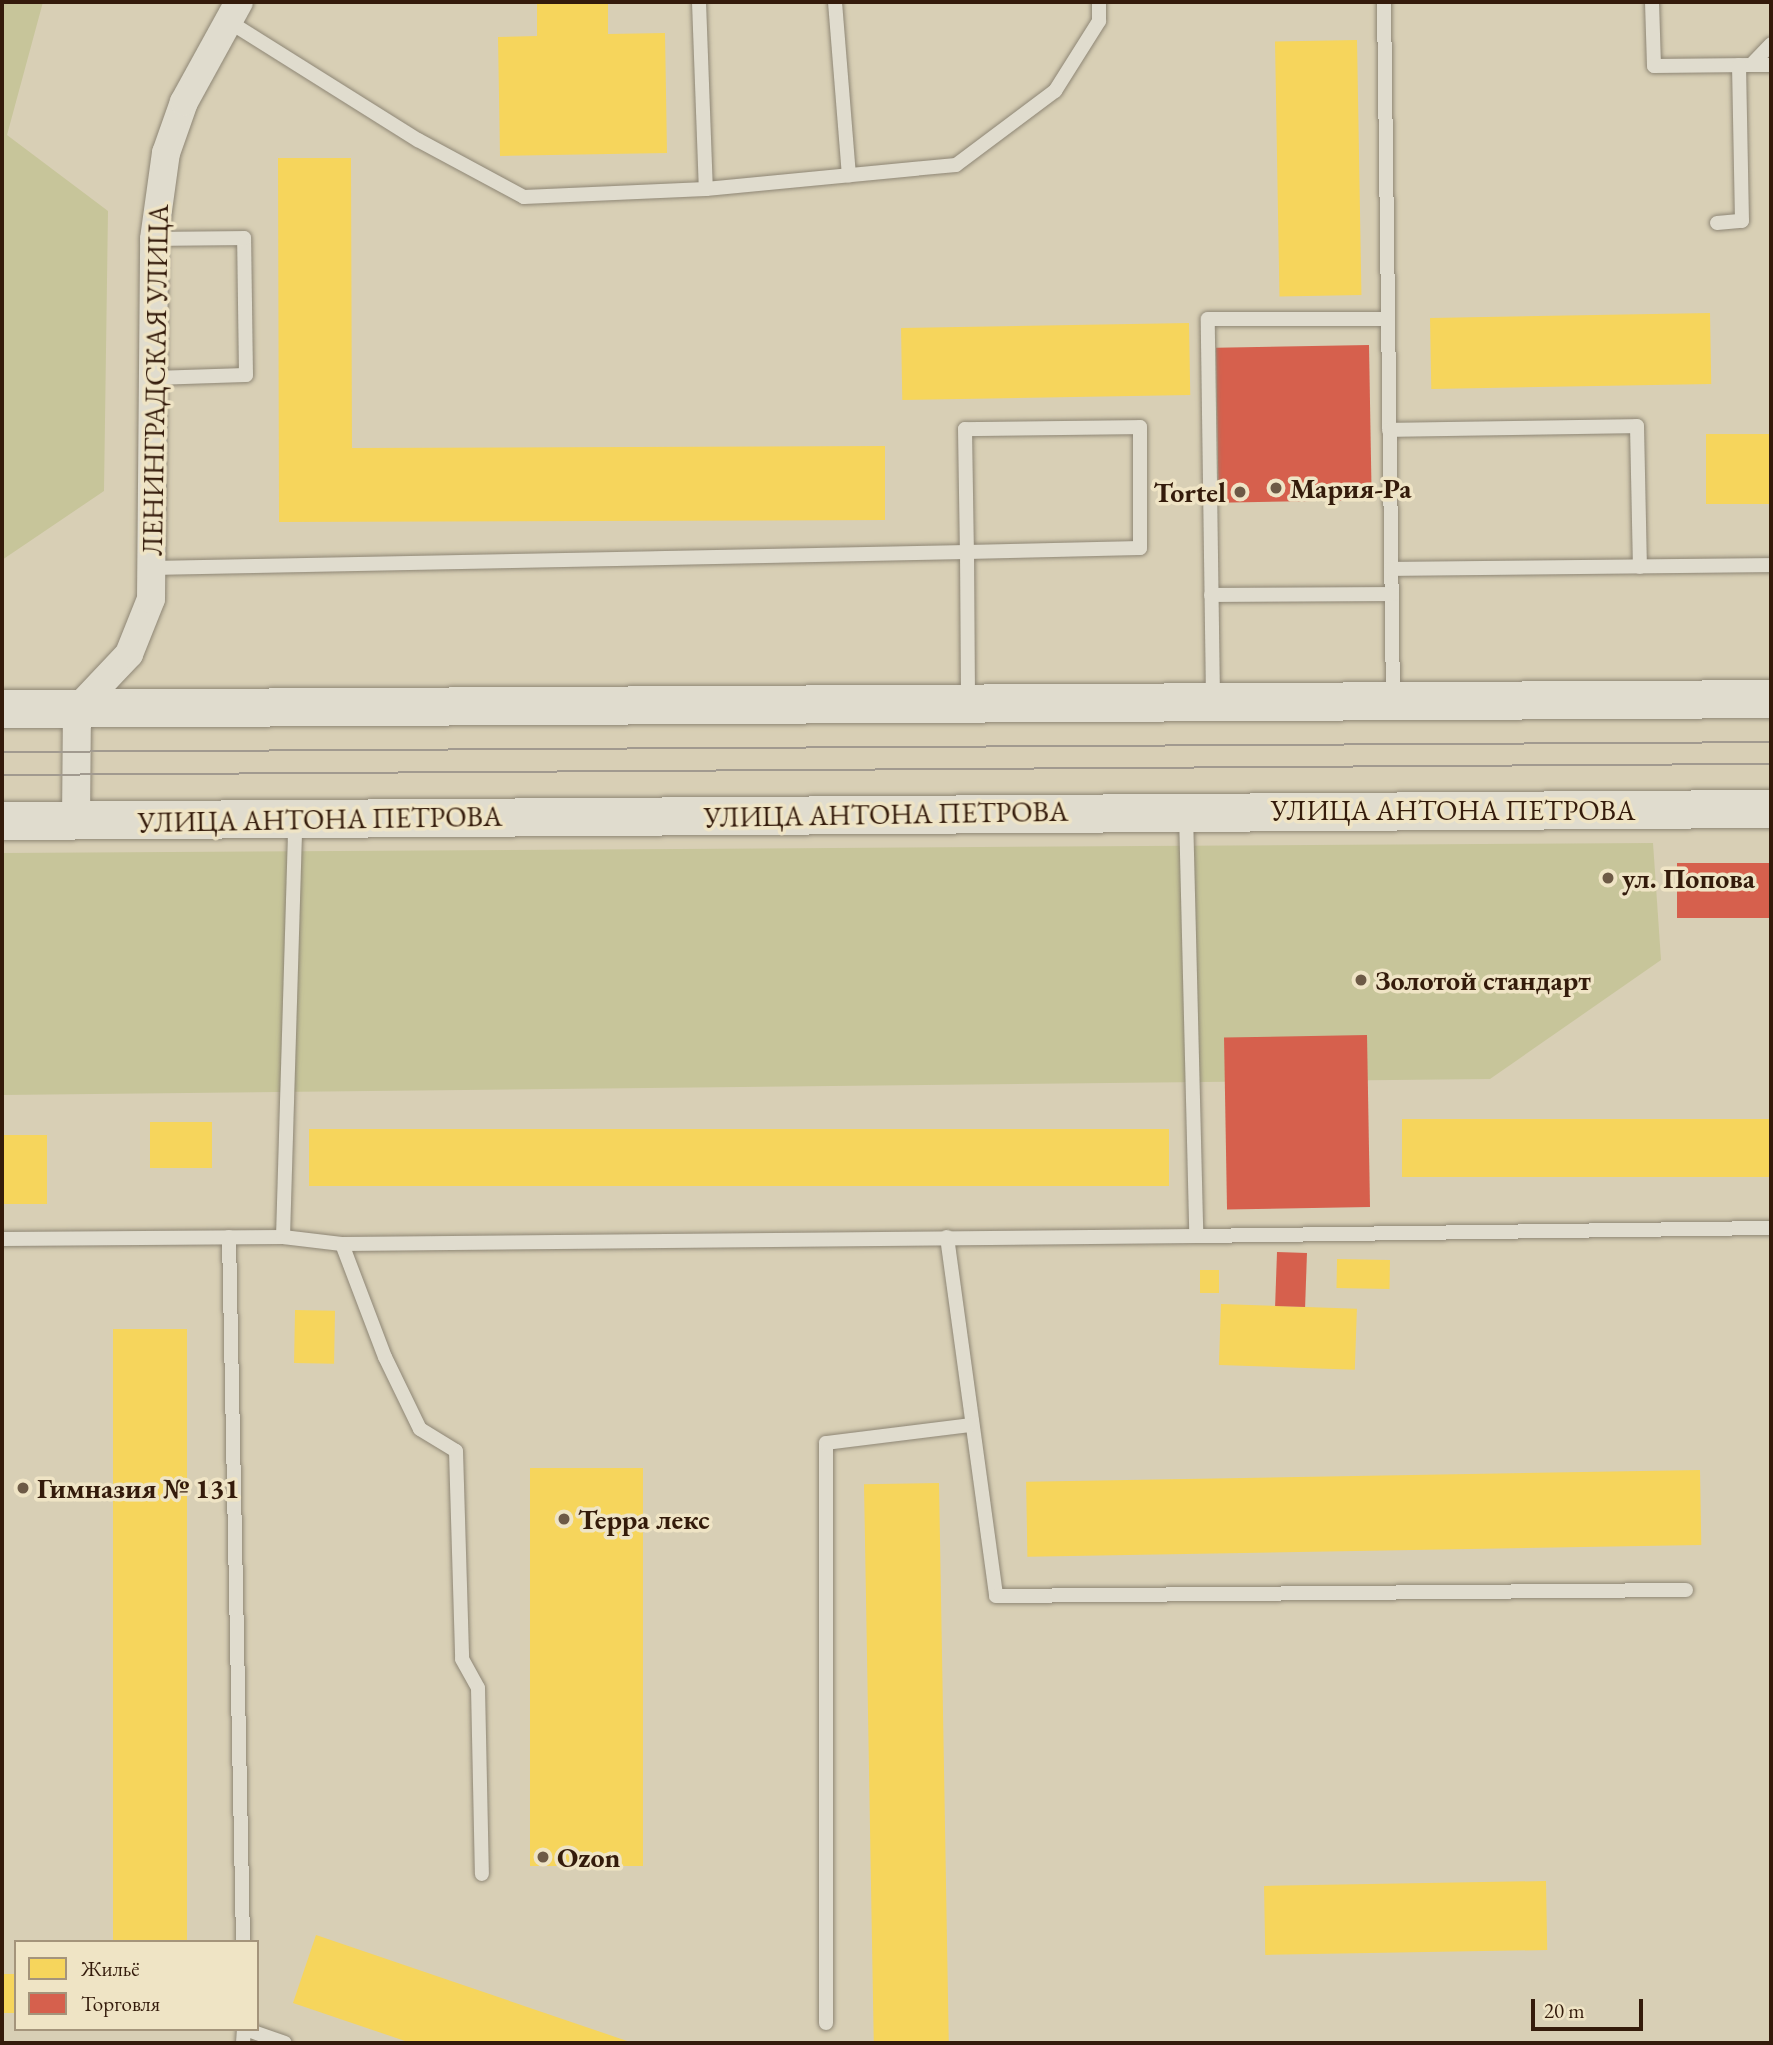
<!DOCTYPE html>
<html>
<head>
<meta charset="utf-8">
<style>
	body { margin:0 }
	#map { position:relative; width:1773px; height:2045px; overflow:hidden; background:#d8cfb5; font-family:"EB Garamond",serif }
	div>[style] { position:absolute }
	.green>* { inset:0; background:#c7c59a }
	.homes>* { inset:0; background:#f6d55c; transform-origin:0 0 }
	.shops>* { inset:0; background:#d6604d; transform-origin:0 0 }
	.roads { filter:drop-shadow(0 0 2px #8e8675) drop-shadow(0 0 2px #8e8675) }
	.lane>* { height:14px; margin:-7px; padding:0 7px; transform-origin:7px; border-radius:7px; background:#e0dcce }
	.street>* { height:28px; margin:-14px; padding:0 14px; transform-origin:14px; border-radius:14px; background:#e0dcce }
	.secondary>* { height:38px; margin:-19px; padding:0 19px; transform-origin:19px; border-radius:19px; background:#e0dcce }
	.tram>* { height:2px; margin:-1px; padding:0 1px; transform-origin:1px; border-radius:1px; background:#a19a8f }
	.dots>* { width:19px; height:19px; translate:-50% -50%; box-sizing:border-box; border:4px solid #efe4c5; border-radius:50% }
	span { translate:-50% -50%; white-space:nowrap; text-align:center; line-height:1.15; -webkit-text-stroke:7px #efe4c5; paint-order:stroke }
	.street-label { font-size:28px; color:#341b0b }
	.poi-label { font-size:28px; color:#341b0b; font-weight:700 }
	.left { translate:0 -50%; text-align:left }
	.right { translate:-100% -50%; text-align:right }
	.frame { position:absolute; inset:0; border:4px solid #341b0b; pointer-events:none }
	.legend { position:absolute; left:14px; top:1940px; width:245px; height:91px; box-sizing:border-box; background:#efe4c5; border:2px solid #a4947b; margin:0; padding:9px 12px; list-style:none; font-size:21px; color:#341b0b }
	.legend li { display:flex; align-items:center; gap:14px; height:35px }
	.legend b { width:35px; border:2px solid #a4947b }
	.scale { position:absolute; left:1531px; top:1999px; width:112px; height:32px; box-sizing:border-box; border:4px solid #341b0b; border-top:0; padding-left:9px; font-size:21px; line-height:24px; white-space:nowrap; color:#341b0b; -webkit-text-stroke:5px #efe4c5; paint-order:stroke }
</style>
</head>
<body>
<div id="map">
	<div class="green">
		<i style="clip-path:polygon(2px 2px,43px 2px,7px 135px,108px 211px,104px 491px,2px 560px)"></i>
		<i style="clip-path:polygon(1653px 843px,1661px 960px,1490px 1079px,2px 1095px,2px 853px)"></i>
	</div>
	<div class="homes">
		<i style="clip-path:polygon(537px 2px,608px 2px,608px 34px,665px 33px,667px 153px,500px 156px,498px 37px,537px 36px)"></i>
		<i style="left:1357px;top:40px;width:255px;height:82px;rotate:89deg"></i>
		<i style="clip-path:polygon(278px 158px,351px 158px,352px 448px,885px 446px,885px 520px,279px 522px)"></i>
		<i style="left:1710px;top:313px;width:71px;height:280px;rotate:89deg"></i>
		<i style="left:1189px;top:323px;width:72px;height:288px;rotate:89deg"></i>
		<i style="left:1771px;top:434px;width:70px;height:65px;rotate:90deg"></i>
		<i style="left:1771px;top:1119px;width:58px;height:369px;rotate:90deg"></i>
		<i style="left:150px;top:1122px;width:62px;height:46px"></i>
		<i style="left:1169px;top:1129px;width:57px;height:860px;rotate:90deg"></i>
		<i style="left:2px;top:1135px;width:45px;height:69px"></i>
		<i style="left:1337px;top:1259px;width:53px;height:29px;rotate:1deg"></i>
		<i style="left:1200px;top:1270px;width:19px;height:23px"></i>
		<i style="left:1221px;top:1304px;width:136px;height:61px;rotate:2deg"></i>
		<i style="left:295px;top:1310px;width:40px;height:53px;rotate:1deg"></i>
		<i style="left:113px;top:1329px;width:74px;height:613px"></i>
		<i style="left:643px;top:1468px;width:398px;height:113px;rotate:90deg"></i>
		<i style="left:1700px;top:1470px;width:75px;height:674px;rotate:89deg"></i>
		<i style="left:939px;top:1483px;width:558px;height:75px;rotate:89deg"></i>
		<i style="left:1546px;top:1881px;width:69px;height:282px;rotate:89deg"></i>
		<i style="clip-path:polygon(316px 1935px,633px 2043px,411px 2043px,293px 2003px)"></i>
		<i style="left:2px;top:1974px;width:14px;height:39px"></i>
	</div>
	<div class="shops">
		<i style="left:1369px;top:345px;width:155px;height:153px;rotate:89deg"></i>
		<i style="left:1771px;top:863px;width:55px;height:94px;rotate:90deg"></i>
		<i style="left:1367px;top:1035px;width:172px;height:143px;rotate:89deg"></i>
		<i style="left:1277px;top:1252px;width:30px;height:54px;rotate:2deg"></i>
	</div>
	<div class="roads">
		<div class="lane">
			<i style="left:699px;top:2px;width:187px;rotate:87.9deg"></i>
			<i style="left:835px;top:2px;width:174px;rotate:85.4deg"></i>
			<i style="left:1384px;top:2px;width:697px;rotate:89.26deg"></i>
			<i style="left:1652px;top:2px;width:64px;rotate:88.2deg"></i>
			<i style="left:1654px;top:66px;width:97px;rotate:-0.6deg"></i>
			<i style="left:1751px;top:65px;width:29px;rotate:-46deg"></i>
			<i style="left:228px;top:21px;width:224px;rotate:32.1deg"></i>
			<i style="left:418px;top:140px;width:120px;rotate:28.3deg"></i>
			<i style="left:524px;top:197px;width:182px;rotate:-2.5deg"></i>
			<i style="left:706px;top:189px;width:251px;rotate:-5.5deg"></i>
			<i style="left:956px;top:165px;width:124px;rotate:-36.8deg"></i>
			<i style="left:1055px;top:91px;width:83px;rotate:-57.8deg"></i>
			<i style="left:1099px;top:21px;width:19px;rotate:-90deg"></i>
			<i style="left:1751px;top:65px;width:20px"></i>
			<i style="left:1717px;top:223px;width:25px;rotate:-5deg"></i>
			<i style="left:1742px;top:221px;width:156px;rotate:-91.1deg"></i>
			<i style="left:153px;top:378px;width:93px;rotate:-1.8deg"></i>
			<i style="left:246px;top:375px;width:137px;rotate:-90.8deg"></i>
			<i style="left:244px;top:238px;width:90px;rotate:179.4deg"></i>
			<i style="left:1389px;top:430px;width:248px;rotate:-0.9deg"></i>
			<i style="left:1637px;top:426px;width:141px;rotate:88.8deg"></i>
			<i style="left:151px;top:568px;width:816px;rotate:-1.12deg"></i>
			<i style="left:967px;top:552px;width:173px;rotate:-1.3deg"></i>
			<i style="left:1140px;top:548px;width:121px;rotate:-90deg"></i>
			<i style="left:1140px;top:427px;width:175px;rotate:179.3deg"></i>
			<i style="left:965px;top:429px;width:123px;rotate:89.1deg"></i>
			<i style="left:967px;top:552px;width:151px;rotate:89.6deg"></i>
			<i style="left:1391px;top:569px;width:380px;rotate:-0.6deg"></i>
			<i style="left:1211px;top:595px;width:181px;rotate:-0.3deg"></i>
			<i style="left:1213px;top:699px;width:380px;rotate:-90.8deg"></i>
			<i style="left:1208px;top:319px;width:179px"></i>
			<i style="left:1186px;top:813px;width:423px;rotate:88.6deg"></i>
			<i style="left:1196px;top:1236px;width:575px;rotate:-0.8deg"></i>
			<i style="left:229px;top:1237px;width:705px;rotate:88.86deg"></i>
			<i style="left:283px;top:1237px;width:416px;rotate:-88.3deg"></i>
			<i style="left:947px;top:1237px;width:362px;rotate:82.2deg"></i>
			<i style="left:996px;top:1596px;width:690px;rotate:-0.5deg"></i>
			<i style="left:2px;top:1239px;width:281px;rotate:-0.4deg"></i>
			<i style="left:283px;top:1237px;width:59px;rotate:6.8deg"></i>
			<i style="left:342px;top:1244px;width:854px;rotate:-0.54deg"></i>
			<i style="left:342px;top:1244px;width:121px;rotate:69.2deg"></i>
			<i style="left:385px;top:1357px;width:80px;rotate:64.1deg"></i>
			<i style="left:420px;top:1429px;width:42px;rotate:31.4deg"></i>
			<i style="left:456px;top:1451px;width:208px;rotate:88.3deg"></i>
			<i style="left:462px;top:1659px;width:33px;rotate:61deg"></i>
			<i style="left:478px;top:1688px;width:186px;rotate:88.8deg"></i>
			<i style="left:826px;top:2023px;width:580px;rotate:-90deg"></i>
			<i style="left:826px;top:1443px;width:146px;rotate:-7.1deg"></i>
			<i style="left:245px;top:2029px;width:42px;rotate:19.3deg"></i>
			<i style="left:243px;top:2043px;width:14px;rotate:-86deg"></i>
		</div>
		<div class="street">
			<i style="left:76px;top:821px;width:112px;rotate:-89.5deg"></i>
			<i style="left:77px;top:709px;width:76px;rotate:-46.6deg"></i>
			<i style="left:129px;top:654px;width:59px;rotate:-68.2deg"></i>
			<i style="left:151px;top:599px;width:360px;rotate:-89.5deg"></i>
			<i style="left:154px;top:239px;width:87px;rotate:-82.1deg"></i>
			<i style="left:166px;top:153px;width:54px;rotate:-70.6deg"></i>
			<i style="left:184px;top:102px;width:114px;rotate:-61.2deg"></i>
		</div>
		<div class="secondary">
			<i style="left:2px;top:709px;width:1769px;rotate:-0.32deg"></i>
			<i style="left:2px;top:821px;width:1769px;rotate:-0.39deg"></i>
		</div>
	</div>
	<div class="tram">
		<i style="left:2px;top:752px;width:1769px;rotate:-0.32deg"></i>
		<i style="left:2px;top:775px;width:1769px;rotate:-0.36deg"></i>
	</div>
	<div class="dots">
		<i style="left:1276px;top:488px;background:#6d5a46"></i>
		<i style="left:1240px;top:492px;background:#6d5a46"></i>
		<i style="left:1608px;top:878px;background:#6d5a46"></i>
		<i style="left:1361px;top:980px;background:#6d5a46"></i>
		<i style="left:23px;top:1488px;background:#6d5a46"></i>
		<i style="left:564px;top:1519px;background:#6d5a46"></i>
		<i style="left:543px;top:1857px;background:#6d5a46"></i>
	</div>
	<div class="street-label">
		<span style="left:155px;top:380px;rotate:-89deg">ЛЕНИНГРАДСКАЯ УЛИЦА</span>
		<span style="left:1453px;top:810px">УЛИЦА АНТОНА ПЕТРОВА</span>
		<span style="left:886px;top:814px;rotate:-1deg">УЛИЦА АНТОНА ПЕТРОВА</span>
		<span style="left:320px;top:819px;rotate:-1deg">УЛИЦА АНТОНА ПЕТРОВА</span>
	</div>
	<div class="poi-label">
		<span class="left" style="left:1290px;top:488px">Мария-Ра</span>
		<span class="right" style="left:1226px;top:492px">Tortel</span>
		<span class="left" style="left:1622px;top:878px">ул. Попова</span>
		<span class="left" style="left:1375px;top:980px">Золотой стандарт</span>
		<span class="left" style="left:37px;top:1488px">Гимназия № 131</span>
		<span class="left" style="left:578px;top:1519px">Терра лекс</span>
		<span class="left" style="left:557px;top:1857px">Ozon</span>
	</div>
	<div class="frame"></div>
	<ul class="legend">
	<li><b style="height:19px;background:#f6d55c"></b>Жильё</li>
	<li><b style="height:19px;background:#d6604d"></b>Торговля</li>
	</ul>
	<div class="scale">20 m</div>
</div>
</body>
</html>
